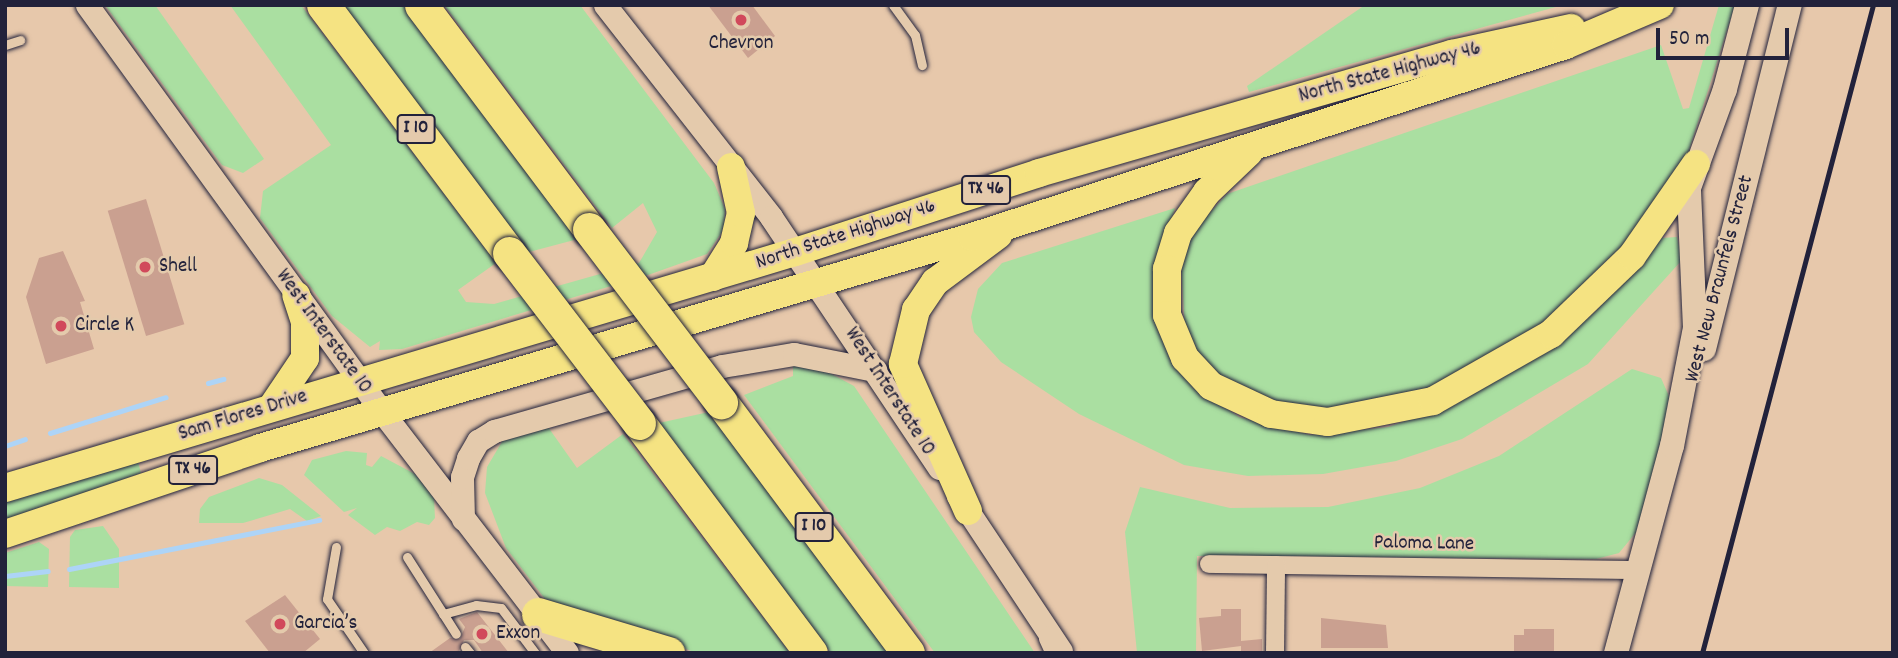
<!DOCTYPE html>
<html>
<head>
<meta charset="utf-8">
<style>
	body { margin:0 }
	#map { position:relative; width:1898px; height:658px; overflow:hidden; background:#e7c8ab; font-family:Dekko,sans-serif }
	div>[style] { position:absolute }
	.green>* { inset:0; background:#aadfa1 }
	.stream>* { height:5px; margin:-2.5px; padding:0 2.5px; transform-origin:2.5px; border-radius:2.5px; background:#add4f7 }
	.building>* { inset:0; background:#caa090; transform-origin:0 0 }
	.roads { filter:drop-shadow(0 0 2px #22223b) drop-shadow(0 0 2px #22223b) }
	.service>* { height:9px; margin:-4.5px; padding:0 4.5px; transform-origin:4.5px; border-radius:4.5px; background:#e4caac }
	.minor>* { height:18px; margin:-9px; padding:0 9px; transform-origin:9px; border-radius:9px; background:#e4caac }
	.tertiary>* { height:23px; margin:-11.5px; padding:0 11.5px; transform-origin:11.5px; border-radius:11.5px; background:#e4caac }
	.secondary>* { height:24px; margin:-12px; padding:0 12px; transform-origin:12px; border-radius:12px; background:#e4caac }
	.primary>* { height:28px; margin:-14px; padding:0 14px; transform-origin:14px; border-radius:14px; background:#f5e382 }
	.motorway>* { height:33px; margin:-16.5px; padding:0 16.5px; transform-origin:16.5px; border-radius:16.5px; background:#f5e382 }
	.rail>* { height:5px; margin:-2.5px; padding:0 2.5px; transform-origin:2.5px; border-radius:2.5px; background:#22223b }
	.bridges { filter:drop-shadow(0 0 2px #22223b) drop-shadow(0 0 2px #22223b) }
	.motorway-bridge>* { height:33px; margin:-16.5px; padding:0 16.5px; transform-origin:16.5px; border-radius:16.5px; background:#f5e382 }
	.dots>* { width:19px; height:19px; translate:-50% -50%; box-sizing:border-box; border:4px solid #e4caac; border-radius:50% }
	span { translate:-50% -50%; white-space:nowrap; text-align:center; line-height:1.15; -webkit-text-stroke:5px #e4caac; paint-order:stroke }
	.shield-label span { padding:2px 5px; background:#e4caac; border:2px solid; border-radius:5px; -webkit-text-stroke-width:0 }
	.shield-label { font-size:19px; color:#22223b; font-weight:700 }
	.poi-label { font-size:21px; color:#22223b }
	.left { translate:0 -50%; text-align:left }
	.street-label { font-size:21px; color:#22223b }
	.frame { position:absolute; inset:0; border:7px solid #22223b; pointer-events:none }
	.scale { position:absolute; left:1656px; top:28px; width:133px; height:32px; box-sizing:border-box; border:4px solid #22223b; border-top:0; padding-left:9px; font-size:21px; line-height:24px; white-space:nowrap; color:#22223b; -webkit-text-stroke:5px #e4caac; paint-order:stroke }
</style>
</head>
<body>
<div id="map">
	<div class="green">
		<i style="clip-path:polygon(105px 5px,155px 5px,264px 159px,243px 173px,222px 165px)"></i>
		<i style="clip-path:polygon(230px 5px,301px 5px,496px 263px,458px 290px,466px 302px,494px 304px,639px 263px,657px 232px,643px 203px,612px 228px,444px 5px,580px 5px,714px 183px,725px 209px,724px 229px,707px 254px,648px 275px,402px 349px,379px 350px,380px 341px,370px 347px,332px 316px,260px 218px,263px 191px,331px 145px)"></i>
		<i style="clip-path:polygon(342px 5px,405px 5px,578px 239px,529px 252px)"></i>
		<i style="clip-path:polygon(1365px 5px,1563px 5px,1249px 92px,1247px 86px)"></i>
		<i style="clip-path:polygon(1719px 5px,1735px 5px,1684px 166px,1637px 232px,1556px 316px,1452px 382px,1346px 413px,1267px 403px,1220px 379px,1199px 355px,1185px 329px,1181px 263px,1192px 232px,1227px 194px,1661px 45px,1683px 109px,1689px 108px)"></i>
		<i style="clip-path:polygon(1175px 208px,1158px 262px,1198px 389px,1239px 417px,1310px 435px,1388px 427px,1454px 404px,1556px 345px,1596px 311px,1662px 238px,1677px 237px,1682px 260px,1588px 364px,1462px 439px,1396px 461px,1323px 474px,1248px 476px,1184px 465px,1079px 414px,1001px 362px,974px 332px,971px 317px,978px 289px,1002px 263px)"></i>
		<i style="clip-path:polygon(793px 365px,826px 371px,854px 386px,1035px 653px,935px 653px,744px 395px,793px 376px)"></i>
		<i style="clip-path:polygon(1632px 369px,1661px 378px,1672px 403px,1642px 525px,1619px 553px,1596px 559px,1197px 556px,1196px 653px,1137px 653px,1125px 532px,1140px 487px,1230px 508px,1328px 507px,1420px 488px,1499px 456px)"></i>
		<i style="clip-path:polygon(709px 412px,891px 653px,831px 653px,659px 423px)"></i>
		<i style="clip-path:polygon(548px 427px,577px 468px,623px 434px,790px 653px,697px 653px,545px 599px,506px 548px,485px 493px,487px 467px,503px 440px)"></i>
		<i style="clip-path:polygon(346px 451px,367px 453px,366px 465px,372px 467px,381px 456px,415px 474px,434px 497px,435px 518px,429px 525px,417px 522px,400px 531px,387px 527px,375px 535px,348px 515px,357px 508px,344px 512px,304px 475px,312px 460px)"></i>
		<i style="clip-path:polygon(138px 462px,141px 473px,5px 522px,5px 501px)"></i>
		<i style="clip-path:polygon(259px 478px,282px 485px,321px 516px,307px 521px,290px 509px,243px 523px,199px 523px,200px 509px,209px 497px)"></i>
		<i style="clip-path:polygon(103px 526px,119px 549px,119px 588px,69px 587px,70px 537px,75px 530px)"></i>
		<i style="clip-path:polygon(39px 542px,49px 549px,48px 587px,5px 586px,5px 553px)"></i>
	</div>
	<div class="stream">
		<i style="left:208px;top:383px;width:16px;rotate:-15deg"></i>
		<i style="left:50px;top:433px;width:121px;rotate:-17.2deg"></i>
		<i style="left:5px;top:446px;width:21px;rotate:-19deg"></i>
		<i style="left:69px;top:569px;width:255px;rotate:-11.1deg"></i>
		<i style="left:5px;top:576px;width:43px;rotate:-6.6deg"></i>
	</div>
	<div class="building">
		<i style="clip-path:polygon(708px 5px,752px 5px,775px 36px,748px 58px)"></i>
		<i style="left:146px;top:199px;width:131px;height:40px;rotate:73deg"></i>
		<i style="clip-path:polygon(63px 251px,85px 301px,80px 302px,94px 349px,46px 364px,26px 297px,39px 258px)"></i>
		<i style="clip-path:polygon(285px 595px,320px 639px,303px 653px,270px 653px,245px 621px)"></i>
		<i style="clip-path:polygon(1221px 609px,1241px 609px,1241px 641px,1262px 639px,1262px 653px,1241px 653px,1241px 646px,1202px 651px,1199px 618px,1221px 616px)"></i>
		<i style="clip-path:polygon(477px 612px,509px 653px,483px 653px,474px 640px,464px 640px,458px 653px,429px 653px,450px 638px,460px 639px,465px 627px,459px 619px)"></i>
		<i style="clip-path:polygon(1321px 618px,1386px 625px,1388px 648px,1321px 648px)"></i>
		<i style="clip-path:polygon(1524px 629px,1554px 629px,1554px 653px,1514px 653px,1514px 635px,1524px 635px)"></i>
	</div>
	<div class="roads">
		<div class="service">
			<i style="left:893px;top:5px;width:37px;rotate:54deg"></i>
			<i style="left:915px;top:35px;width:31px;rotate:77deg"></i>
			<i style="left:5px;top:45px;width:16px;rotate:-18deg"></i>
			<i style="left:336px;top:547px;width:53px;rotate:99.8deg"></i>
			<i style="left:327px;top:599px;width:65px;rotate:55.6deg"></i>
			<i style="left:407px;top:557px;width:91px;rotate:57.5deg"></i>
			<i style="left:443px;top:614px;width:34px;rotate:-15deg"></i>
			<i style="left:476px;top:605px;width:25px;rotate:7deg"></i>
			<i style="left:501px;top:608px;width:56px;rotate:52.9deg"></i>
			<i style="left:465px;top:647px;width:8px;rotate:50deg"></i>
		</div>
		<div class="minor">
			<i style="left:1209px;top:564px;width:430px;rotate:0.8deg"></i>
			<i style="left:1275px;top:653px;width:88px;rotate:-89.3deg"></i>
		</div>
		<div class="tertiary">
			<i style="left:87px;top:5px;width:504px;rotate:54.04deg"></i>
			<i style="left:383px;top:413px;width:302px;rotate:52.5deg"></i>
			<i style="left:605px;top:5px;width:269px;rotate:51.9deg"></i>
			<i style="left:771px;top:217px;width:302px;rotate:56.2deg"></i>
			<i style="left:958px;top:496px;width:186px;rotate:56.4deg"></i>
			<i style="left:463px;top:519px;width:42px;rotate:-91.4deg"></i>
			<i style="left:462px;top:477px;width:20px;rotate:-72deg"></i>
			<i style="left:468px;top:458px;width:20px;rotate:-60deg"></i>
			<i style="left:478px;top:441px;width:19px;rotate:-32deg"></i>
			<i style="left:494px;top:431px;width:237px;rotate:-15.9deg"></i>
			<i style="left:722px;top:366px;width:73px;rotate:-9.5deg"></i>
			<i style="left:794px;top:354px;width:83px;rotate:11.2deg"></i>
		</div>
		<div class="secondary">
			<i style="left:1704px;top:349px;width:355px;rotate:-76deg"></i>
			<i style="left:1051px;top:638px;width:17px;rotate:65deg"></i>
			<i style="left:1616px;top:653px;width:214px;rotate:-74.9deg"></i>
			<i style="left:1672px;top:446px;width:120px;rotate:-79deg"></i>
			<i style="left:1695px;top:328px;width:140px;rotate:-92.5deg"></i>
			<i style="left:1689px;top:188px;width:105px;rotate:-70deg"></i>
			<i style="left:1725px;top:89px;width:87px;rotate:-75.3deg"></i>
		</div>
		<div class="primary">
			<i style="left:1249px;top:152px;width:58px;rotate:136.4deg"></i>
			<i style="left:1207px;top:192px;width:50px;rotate:125.3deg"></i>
			<i style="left:1178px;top:233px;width:38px;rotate:107deg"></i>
			<i style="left:1167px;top:269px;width:46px;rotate:90deg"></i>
			<i style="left:1167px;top:315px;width:47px;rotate:67.3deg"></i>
			<i style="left:1185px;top:358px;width:38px;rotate:47deg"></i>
			<i style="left:1211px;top:386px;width:66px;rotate:25deg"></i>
			<i style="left:1271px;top:414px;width:58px;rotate:8deg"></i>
			<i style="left:1328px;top:422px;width:107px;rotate:-11.3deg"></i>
			<i style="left:1433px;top:401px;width:136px;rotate:-29.6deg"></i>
			<i style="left:1551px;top:334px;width:112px;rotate:-43.9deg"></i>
			<i style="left:1632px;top:256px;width:112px;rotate:-55.2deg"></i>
			<i style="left:713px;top:277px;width:40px;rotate:-58deg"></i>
			<i style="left:734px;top:243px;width:31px;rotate:-77deg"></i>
			<i style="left:741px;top:213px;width:47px;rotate:-102.3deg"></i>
			<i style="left:272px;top:407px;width:59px;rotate:-56deg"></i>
			<i style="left:305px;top:358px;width:36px;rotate:-90deg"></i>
			<i style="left:305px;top:322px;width:28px;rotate:-108deg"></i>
			<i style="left:5px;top:488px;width:824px;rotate:-16.63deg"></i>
			<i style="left:795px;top:252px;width:256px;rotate:-17.9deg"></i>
			<i style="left:1039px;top:173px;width:430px;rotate:-16.1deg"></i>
			<i style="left:1452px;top:54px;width:122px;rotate:-12.3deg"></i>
			<i style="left:968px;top:511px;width:161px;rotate:-113.9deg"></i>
			<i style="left:903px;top:364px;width:56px;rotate:-76.5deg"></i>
			<i style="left:916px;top:310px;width:34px;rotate:-56deg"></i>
			<i style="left:935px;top:282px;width:79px;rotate:-36.7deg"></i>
			<i style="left:5px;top:534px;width:269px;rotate:-18.6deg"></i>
			<i style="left:260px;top:448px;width:743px;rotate:-16.51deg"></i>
			<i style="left:972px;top:237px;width:624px;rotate:-17.91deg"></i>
			<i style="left:1566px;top:45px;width:102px;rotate:-23.1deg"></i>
		</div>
		<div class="motorway">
			<i style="left:323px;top:5px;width:310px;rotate:53.1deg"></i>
			<i style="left:421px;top:5px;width:280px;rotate:53.1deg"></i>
			<i style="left:721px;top:402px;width:313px;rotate:53.3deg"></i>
			<i style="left:639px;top:423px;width:287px;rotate:53.2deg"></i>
			<i style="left:538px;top:614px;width:136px;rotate:16.7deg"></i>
		</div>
	</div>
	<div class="rail">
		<i style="left:1702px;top:653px;width:670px;rotate:-75.22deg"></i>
	</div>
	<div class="bridges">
		<div class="motorway-bridge">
			<i style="left:589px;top:229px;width:218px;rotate:52.7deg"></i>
			<i style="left:509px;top:253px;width:214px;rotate:52.6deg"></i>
		</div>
	</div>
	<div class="dots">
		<i style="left:741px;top:20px;background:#d1495b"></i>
		<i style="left:145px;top:267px;background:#d1495b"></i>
		<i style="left:61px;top:326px;background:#d1495b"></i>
		<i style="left:280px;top:624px;background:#d1495b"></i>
		<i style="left:482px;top:634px;background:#d1495b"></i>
	</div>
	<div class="shield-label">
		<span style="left:416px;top:129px">I 10</span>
		<span style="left:986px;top:190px">TX 46</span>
		<span style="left:193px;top:470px">TX 46</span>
		<span style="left:814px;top:527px">I 10</span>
	</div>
	<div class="poi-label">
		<span style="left:741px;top:44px">Chevron</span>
		<span class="left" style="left:159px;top:267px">Shell</span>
		<span class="left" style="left:75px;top:326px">Circle K</span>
		<span class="left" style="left:294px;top:624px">Garcia’s</span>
		<span class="left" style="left:496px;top:634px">Exxon</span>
	</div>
	<div class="street-label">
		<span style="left:1390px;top:73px;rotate:-15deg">North State Highway 46</span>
		<span style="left:846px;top:235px;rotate:-18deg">North State Highway 46</span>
		<span style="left:1720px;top:279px;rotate:-75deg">West New Braunfels Street</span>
		<span style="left:323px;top:332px;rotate:54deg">West Interstate 10</span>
		<span style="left:889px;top:392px;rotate:57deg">West Interstate 10</span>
		<span style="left:243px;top:416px;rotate:-17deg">Sam Flores Drive</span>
		<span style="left:1424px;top:544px;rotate:1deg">Paloma Lane</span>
	</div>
	<div class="frame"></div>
	<div class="scale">50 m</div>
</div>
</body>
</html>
